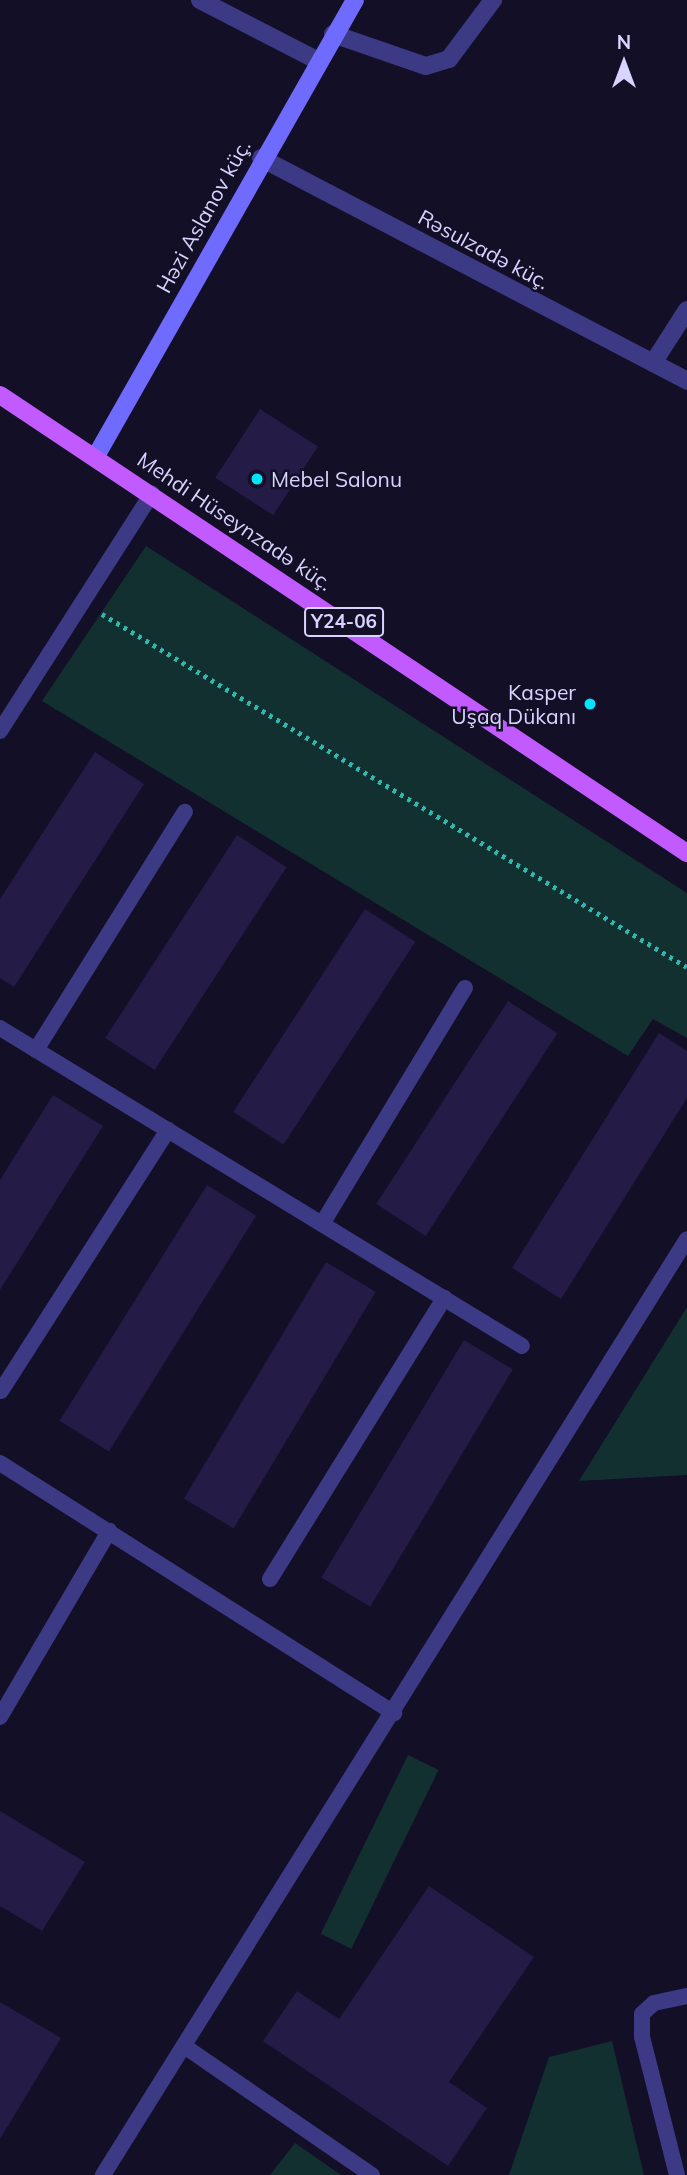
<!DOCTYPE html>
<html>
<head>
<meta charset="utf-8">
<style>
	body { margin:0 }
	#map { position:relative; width:687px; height:2175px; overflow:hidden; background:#130f26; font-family:Mulish,sans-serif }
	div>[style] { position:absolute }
	.green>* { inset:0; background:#12302f; transform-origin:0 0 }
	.building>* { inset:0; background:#241b47; transform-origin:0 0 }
	.path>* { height:4.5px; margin-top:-2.25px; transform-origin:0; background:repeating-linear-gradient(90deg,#2fb8b0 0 3.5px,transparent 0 8.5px) }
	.lane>* { height:16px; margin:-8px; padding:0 8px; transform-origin:8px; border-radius:8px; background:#3d3a85 }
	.street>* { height:18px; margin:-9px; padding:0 9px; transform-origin:9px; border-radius:9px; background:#3d3a85 }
	.secondary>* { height:18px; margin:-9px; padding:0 9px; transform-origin:9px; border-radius:9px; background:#6f6bff }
	.primary>* { height:18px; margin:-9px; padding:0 9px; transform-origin:9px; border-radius:9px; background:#c25bff }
	.dots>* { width:19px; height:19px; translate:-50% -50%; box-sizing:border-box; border:4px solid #130f26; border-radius:50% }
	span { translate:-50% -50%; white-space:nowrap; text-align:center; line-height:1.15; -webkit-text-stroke:5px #130f26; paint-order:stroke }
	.shield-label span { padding:2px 5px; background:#130f26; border:2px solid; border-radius:5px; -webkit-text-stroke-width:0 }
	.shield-label { font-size:19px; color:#d9d4ff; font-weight:700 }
	.street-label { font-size:21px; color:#d9d4ff }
	.poi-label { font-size:21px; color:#d9d4ff }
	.left { translate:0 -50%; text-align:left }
	.right { translate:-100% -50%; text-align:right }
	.north { position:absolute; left:589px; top:28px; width:70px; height:70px; -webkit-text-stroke:5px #130f26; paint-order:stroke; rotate:0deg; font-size:19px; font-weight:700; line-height:28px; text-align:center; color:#d9d4ff }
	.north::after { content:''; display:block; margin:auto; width:24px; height:32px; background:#d9d4ff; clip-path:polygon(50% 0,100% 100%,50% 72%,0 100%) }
</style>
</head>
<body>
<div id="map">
	<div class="green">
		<i style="clip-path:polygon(146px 546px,687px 893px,687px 1038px,653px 1019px,628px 1056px,42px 701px)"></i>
		<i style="clip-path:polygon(687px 1307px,687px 1475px,579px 1481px)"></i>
		<i style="left:408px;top:1755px;width:34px;height:199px;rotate:26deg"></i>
		<i style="clip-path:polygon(612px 2041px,644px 2175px,509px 2175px,549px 2057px)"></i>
		<i style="clip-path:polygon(295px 2143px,341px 2175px,270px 2175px)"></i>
	</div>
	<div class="building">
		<i style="left:260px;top:409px;width:69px;height:82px;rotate:33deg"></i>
		<i style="clip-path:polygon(95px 752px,144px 784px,14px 987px,0 978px,0 899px)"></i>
		<i style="left:237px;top:835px;width:59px;height:242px;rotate:33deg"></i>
		<i style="left:365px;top:909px;width:60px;height:242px;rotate:33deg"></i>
		<i style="left:508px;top:1001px;width:59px;height:242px;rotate:33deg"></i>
		<i style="clip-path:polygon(659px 1033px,687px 1051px,687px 1098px,561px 1299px,512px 1268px)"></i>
		<i style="clip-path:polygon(53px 1095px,103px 1126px,0 1290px,0 1180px)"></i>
		<i style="left:207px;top:1185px;width:58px;height:278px;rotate:32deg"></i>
		<i style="left:326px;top:1262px;width:58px;height:276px;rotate:31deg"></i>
		<i style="left:464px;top:1340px;width:57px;height:277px;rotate:31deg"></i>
		<i style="clip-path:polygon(0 1811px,85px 1862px,42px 1931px,0 1906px)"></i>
		<i style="clip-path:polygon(429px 1886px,534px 1957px,449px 2082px,487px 2108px,448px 2166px,263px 2041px,297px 1991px,339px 2019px)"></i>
		<i style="clip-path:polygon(0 2002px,61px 2038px,0 2139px)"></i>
	</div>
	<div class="path">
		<i style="left:102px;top:614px;width:683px;rotate:31.11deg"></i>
	</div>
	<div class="lane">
		<i style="left:0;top:731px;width:282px;rotate:-57.4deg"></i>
		<i style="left:0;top:1028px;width:611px;rotate:31.35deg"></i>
		<i style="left:36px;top:1050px;width:281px;rotate:-58deg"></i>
		<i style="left:322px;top:1224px;width:276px;rotate:-58.8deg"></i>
		<i style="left:1px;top:1391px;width:310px;rotate:-57.4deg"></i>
		<i style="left:0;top:1463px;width:467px;rotate:32.4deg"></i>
		<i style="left:270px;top:1579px;width:331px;rotate:-58.2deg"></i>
		<i style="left:0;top:1717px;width:216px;rotate:-59.6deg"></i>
		<i style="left:184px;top:2046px;width:228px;rotate:34.5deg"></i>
		<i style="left:103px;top:2175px;width:1103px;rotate:-58.04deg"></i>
		<i style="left:677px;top:2175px;width:142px;rotate:-104.2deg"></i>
		<i style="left:642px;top:2037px;width:23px;rotate:-90deg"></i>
		<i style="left:642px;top:2014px;width:16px;rotate:-43deg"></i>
		<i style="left:654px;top:2003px;width:34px;rotate:-12deg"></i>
	</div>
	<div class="street">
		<i style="left:200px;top:0;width:131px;rotate:27.3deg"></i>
		<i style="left:333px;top:34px;width:98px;rotate:19deg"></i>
		<i style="left:426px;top:66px;width:24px;rotate:-17deg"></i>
		<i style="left:449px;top:59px;width:74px;rotate:-53.3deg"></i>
		<i style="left:261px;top:158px;width:481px;rotate:27.6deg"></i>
		<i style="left:653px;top:363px;width:63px;rotate:-57.3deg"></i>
	</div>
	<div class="secondary">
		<i style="left:96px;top:456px;width:524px;rotate:-60.4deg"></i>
	</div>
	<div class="primary">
		<i style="left:0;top:395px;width:826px;rotate:33.69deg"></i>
	</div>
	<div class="dots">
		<i style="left:257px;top:479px;background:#00e5ff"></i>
		<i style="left:590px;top:704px;background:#00e5ff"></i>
	</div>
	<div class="shield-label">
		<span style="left:344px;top:622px">Y24-06</span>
	</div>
	<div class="street-label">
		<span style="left:203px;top:216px;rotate:-61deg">Həzi Aslanov küç.</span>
		<span style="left:484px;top:249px;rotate:28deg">Rəsulzadə küç.</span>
		<span style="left:235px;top:521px;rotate:34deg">Mehdi Hüseynzadə küç.</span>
	</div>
	<div class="poi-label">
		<span class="left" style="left:271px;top:479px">Mebel Salonu</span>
		<span class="right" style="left:576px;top:704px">Kasper<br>Uşaq Dükanı</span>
	</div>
	<div class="north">N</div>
</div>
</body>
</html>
